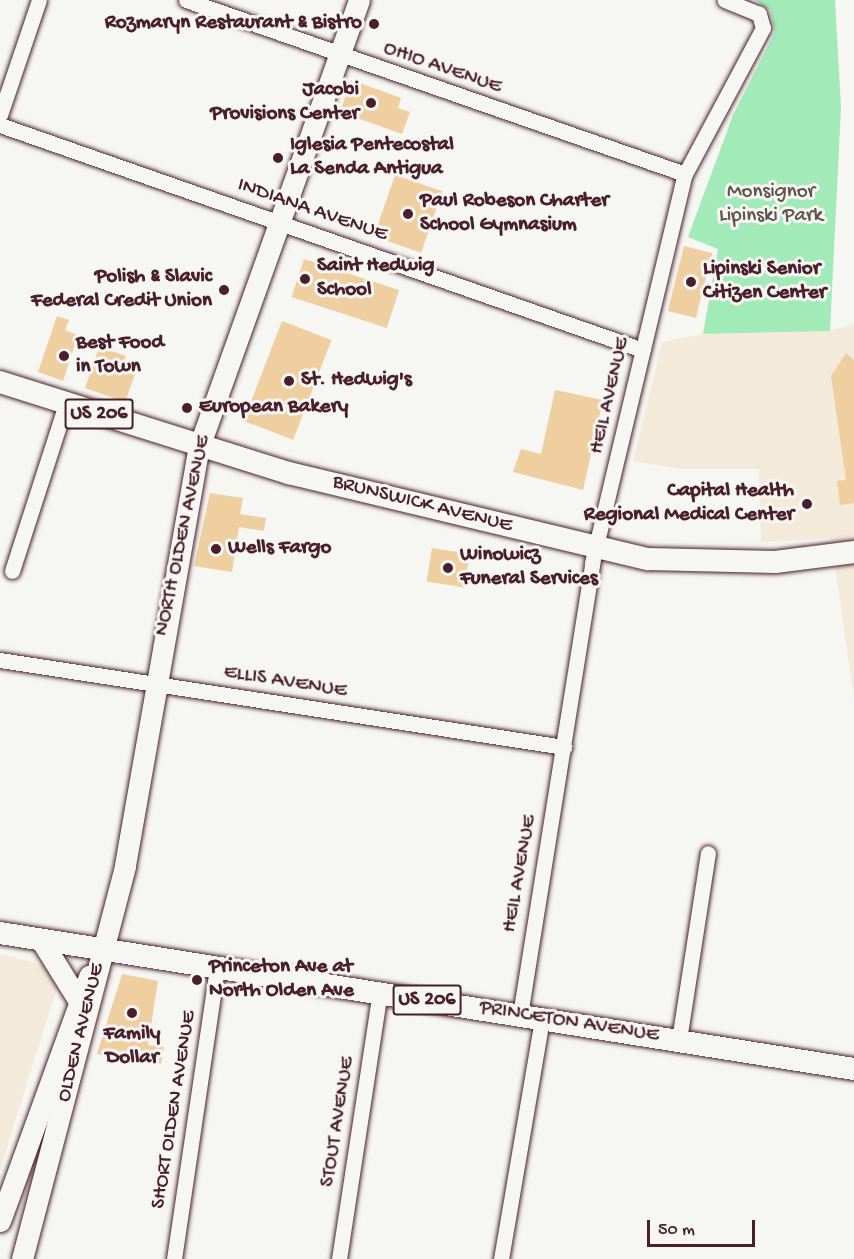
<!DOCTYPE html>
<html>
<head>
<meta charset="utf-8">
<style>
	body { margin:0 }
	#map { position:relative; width:854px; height:1259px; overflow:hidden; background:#f6f6f2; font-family:"Gochi Hand",sans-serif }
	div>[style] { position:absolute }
	.built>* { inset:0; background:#f4ead9 }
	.green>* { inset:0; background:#a2eab8 }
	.building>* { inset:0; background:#efcea0; transform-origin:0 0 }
	.roads { filter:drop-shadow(0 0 2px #4a1f2b) drop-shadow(0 0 2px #4a1f2b) }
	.street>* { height:15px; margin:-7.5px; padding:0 7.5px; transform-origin:7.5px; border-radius:7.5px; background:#f6f6f2 }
	.secondary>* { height:21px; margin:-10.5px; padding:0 10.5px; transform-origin:10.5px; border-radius:10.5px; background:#f6f6f2 }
	.primary>* { height:22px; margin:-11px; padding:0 11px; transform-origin:11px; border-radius:11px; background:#f6f6f2 }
	.dots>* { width:16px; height:16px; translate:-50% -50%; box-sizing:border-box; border:3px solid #f6f6f2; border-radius:50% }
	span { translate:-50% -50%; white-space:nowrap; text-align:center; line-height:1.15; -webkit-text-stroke:6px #f6f6f2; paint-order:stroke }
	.shield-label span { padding:2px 4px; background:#f6f6f2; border:2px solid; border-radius:4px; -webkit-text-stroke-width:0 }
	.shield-label { font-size:20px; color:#4a1f2b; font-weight:700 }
	.poi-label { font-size:21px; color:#4a1f2b; font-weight:700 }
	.right { translate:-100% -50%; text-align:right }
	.left { translate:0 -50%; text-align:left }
	.street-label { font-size:21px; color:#4a1f2b }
	.park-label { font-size:21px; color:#60524e }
	.scale { position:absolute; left:647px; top:1220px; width:108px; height:27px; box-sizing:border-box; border:3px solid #4a1f2b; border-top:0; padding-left:8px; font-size:18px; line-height:21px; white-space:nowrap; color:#4a1f2b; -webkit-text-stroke:4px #f6f6f2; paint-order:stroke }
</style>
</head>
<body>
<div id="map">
	<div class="built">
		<i style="clip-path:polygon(854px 324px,854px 699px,831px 538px,761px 542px,759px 469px,680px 469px,633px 461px,662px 342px,703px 334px,830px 331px)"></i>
		<i style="clip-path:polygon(0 954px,44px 965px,57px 987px,0 1170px)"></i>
	</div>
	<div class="green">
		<i style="clip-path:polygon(755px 0,835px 0,841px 107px,830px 331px,703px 334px,718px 249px,688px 237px,733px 115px,775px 32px,770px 10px)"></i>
	</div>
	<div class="building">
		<i style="clip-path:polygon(351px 80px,401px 98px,398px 108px,410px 112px,402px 134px,340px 112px)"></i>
		<i style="left:395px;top:175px;width:50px;height:65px;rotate:19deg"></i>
		<i style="left:684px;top:246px;width:29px;height:67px;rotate:14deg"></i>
		<i style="left:304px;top:259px;width:100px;height:40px;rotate:18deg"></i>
		<i style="clip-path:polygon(57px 316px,69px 320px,65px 330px,78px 335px,63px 381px,38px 372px)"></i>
		<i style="left:282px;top:321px;width:53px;height:107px;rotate:21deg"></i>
		<i style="clip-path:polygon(102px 339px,113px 343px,111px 351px,126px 356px,123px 365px,137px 369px,125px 402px,85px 388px)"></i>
		<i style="clip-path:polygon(846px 353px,854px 360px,854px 503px,840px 505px,837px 481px,846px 480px,831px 376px)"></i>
		<i style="clip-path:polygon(555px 390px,603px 400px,583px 490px,513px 472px,521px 449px,541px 454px)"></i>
		<i style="clip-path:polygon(210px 493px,243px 498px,240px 514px,266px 518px,264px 531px,239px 527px,232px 572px,194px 566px)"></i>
		<i style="left:432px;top:548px;width:38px;height:34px;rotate:9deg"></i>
		<i style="clip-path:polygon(122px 974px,158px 981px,148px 1045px,164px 1047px,161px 1064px,97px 1054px)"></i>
	</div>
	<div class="roads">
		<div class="street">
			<i style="left:186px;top:0;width:528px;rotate:19.22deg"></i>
			<i style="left:0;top:115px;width:121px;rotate:-71.3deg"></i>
			<i style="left:0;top:125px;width:681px;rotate:19.29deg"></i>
			<i style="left:12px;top:571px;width:176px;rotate:-72.1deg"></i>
			<i style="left:0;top:660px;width:571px;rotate:8.77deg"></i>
			<i style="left:520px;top:1015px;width:458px;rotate:-80.9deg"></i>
			<i style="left:592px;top:563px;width:400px;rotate:-76.6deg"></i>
			<i style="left:685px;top:174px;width:166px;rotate:-61.9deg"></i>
			<i style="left:763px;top:28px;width:15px;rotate:-106deg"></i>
			<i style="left:759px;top:14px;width:37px;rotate:-158deg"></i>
			<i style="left:679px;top:1040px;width:189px;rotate:-81.2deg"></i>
			<i style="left:174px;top:1259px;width:294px;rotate:-81.6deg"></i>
			<i style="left:339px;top:1259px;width:270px;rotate:-81.3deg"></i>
			<i style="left:501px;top:1259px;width:243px;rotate:-80.3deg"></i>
		</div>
		<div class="secondary">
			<i style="left:41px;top:940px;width:68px;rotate:58.2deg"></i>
			<i style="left:0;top:1221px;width:261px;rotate:-70deg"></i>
			<i style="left:22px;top:1259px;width:407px;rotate:-75.3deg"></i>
			<i style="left:125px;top:865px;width:424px;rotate:-80deg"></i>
			<i style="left:199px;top:447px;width:475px;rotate:-70.3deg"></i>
		</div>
		<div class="primary">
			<i style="left:0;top:382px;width:303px;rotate:17.5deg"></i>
			<i style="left:289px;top:473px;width:369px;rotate:13.5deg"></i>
			<i style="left:648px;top:559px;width:127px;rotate:1.4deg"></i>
			<i style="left:775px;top:562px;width:80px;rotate:-7.2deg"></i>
			<i style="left:0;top:933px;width:865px;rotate:9.05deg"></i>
		</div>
	</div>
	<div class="dots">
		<i style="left:374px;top:24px;background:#4a1f2b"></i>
		<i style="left:371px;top:103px;background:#4a1f2b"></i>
		<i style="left:278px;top:158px;background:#4a1f2b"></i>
		<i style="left:408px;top:214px;background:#4a1f2b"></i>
		<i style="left:305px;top:279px;background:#4a1f2b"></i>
		<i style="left:691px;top:282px;background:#4a1f2b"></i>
		<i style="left:224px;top:290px;background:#4a1f2b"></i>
		<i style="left:64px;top:356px;background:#4a1f2b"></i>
		<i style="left:289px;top:381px;background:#4a1f2b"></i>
		<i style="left:187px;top:408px;background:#4a1f2b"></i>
		<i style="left:807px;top:504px;background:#4a1f2b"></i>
		<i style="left:216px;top:549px;background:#4a1f2b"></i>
		<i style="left:448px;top:568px;background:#4a1f2b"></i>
		<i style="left:197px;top:980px;background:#4a1f2b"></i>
		<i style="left:132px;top:1013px;background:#4a1f2b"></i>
	</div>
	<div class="shield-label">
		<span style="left:99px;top:414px">US 206</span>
		<span style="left:427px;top:1000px">US 206</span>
	</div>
	<div class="poi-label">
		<span class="right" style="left:362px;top:24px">Rozmaryn Restaurant &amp; Bistro</span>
		<span class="right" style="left:359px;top:103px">Jacobi<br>Provisions Center</span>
		<span class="left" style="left:290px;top:158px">Iglesia Pentecostal<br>La Senda Antigua</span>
		<span class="left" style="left:420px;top:214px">Paul Robeson Charter<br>School Gymnasium</span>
		<span class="left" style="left:317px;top:279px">Saint Hedwig<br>School</span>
		<span class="left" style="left:703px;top:282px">Lipinski Senior<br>Citizen Center</span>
		<span class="right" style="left:212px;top:290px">Polish &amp; Slavic<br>Federal Credit Union</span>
		<span class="left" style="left:76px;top:356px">Best Food<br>in Town</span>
		<span class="left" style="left:301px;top:381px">St. Hedwig's</span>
		<span class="left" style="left:199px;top:408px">European Bakery</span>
		<span class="right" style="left:794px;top:504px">Capital Health<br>Regional Medical Center</span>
		<span class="left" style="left:228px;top:549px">Wells Fargo</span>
		<span class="left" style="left:460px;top:568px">Winowicz<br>Funeral Services</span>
		<span class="left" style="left:209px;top:980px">Princeton Ave at<br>North Olden Ave</span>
		<span style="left:132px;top:1047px">Family<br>Dollar</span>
	</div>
	<div class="street-label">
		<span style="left:442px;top:69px;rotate:19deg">OHIO AVENUE</span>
		<span style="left:312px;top:211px;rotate:19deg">INDIANA AVENUE</span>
		<span style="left:611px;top:396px;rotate:-77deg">HEIL AVENUE</span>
		<span style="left:422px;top:505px;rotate:14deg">BRUNSWICK AVENUE</span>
		<span style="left:184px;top:536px;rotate:-78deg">NORTH OLDEN AVENUE</span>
		<span style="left:285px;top:683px;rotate:9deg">ELLIS AVENUE</span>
		<span style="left:521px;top:874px;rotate:-80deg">HEIL AVENUE</span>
		<span style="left:569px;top:1023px;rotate:9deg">PRINCETON AVENUE</span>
		<span style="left:82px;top:1033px;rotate:-76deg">OLDEN AVENUE</span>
		<span style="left:175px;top:1110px;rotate:-81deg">SHORT OLDEN AVENUE</span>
		<span style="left:339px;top:1122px;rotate:-81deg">STOUT AVENUE</span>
	</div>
	<div class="park-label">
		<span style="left:771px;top:205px">Monsignor<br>Lipinski Park</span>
	</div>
	<div class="scale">50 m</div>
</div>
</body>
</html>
